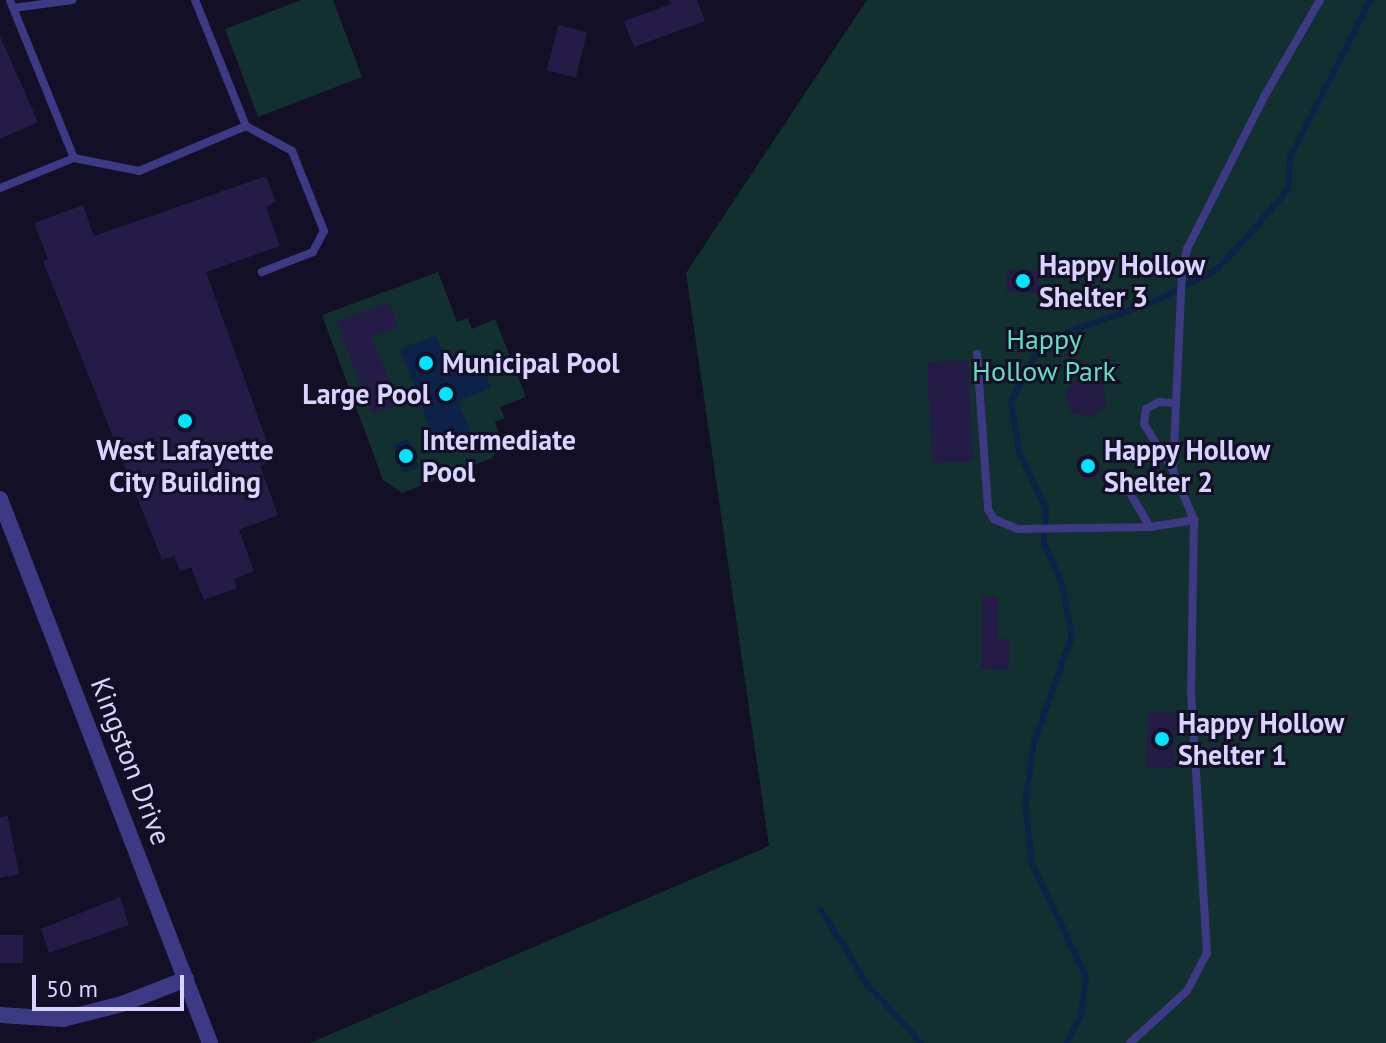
<!DOCTYPE html>
<html>
<head>
<meta charset="utf-8">
<style>
	body { margin:0 }
	#map { position:relative; width:1386px; height:1043px; overflow:hidden; background:#130f26; font-family:"PT Sans",sans-serif }
	div>[style] { position:absolute }
	.green>* { inset:0; background:#12302f }
	.water>* { inset:0; background:#0c2248; transform-origin:0 0 }
	.stream>* { height:6px; margin:-3px; padding:0 3px; transform-origin:3px; border-radius:3px; background:#0c2248 }
	.building>* { inset:0; background:#241b47; transform-origin:0 0 }
	.lane>* { height:8px; margin:-4px; padding:0 4px; transform-origin:4px; border-radius:4px; background:#3d3a85 }
	.street>* { height:16px; margin:-8px; padding:0 8px; transform-origin:8px; border-radius:8px; background:#3d3a85 }
	.dots>* { width:22px; height:22px; translate:-50% -50%; box-sizing:border-box; border:4px solid #130f26; border-radius:50% }
	span { translate:-50% -50%; white-space:nowrap; text-align:center; line-height:1.15; -webkit-text-stroke:6px #130f26; paint-order:stroke }
	.poi-label { font-size:28px; color:#d9d4ff; font-weight:700 }
	.left { translate:0 -50%; text-align:left }
	.right { translate:-100% -50%; text-align:right }
	.park-label { font-size:28px; color:#5fe0c0 }
	.street-label { font-size:28px; color:#d9d4ff }
	.scale { position:absolute; left:32px; top:975px; width:152px; height:36px; box-sizing:border-box; border:4px solid #d9d4ff; border-top:0; padding-left:10px; font-size:24px; line-height:28px; white-space:nowrap; color:#d9d4ff; -webkit-text-stroke:6px #130f26; paint-order:stroke }
</style>
</head>
<body>
<div id="map">
	<div class="green">
		<i style="clip-path:polygon(301px 0,333px 0,362px 77px,258px 117px,225px 29px)"></i>
		<i style="clip-path:polygon(867px 0,1386px 0,1386px 1043px,310px 1043px,769px 846px,686px 273px)"></i>
		<i style="clip-path:polygon(438px 272px,457px 322px,468px 318px,472px 329px,495px 319px,526px 397px,500px 407px,505px 418px,495px 422px,502px 441px,492px 458px,402px 493px,383px 480px,322px 315px)"></i>
	</div>
	<div class="water">
		<i style="clip-path:polygon(436px 335px,446px 362px,477px 353px,491px 388px,458px 401px,470px 430px,436px 444px,400px 349px)"></i>
		<i style="left:408px;top:439px;width:30px;height:16px;rotate:69deg"></i>
	</div>
	<div class="stream">
		<i style="left:821px;top:910px;width:87px;rotate:58.1deg"></i>
		<i style="left:867px;top:984px;width:80px;rotate:47.5deg"></i>
		<i style="left:1067px;top:1043px;width:30px;rotate:-63deg"></i>
		<i style="left:1081px;top:1016px;width:39px;rotate:-83deg"></i>
		<i style="left:1086px;top:977px;width:125px;rotate:-115.5deg"></i>
		<i style="left:1032px;top:864px;width:61px;rotate:-96.5deg"></i>
		<i style="left:1025px;top:803px;width:62px;rotate:-81.6deg"></i>
		<i style="left:1034px;top:742px;width:113px;rotate:-70.3deg"></i>
		<i style="left:1072px;top:636px;width:52px;rotate:-101.1deg"></i>
		<i style="left:1062px;top:585px;width:46px;rotate:-113.2deg"></i>
		<i style="left:1044px;top:543px;width:34px;rotate:-87deg"></i>
		<i style="left:1046px;top:509px;width:64px;rotate:-115deg"></i>
		<i style="left:1019px;top:451px;width:51px;rotate:-99.1deg"></i>
		<i style="left:1011px;top:401px;width:52px;rotate:-61.5deg"></i>
		<i style="left:1036px;top:355px;width:39px;rotate:-36deg"></i>
		<i style="left:1068px;top:332px;width:93px;rotate:-19.4deg"></i>
		<i style="left:1156px;top:301px;width:68px;rotate:-27.3deg"></i>
		<i style="left:1216px;top:270px;width:51px;rotate:-46.6deg"></i>
		<i style="left:1251px;top:233px;width:57px;rotate:-49.9deg"></i>
		<i style="left:1288px;top:189px;width:31px;rotate:-86deg"></i>
		<i style="left:1290px;top:158px;width:177px;rotate:-63.1deg"></i>
	</div>
	<div class="building">
		<i style="clip-path:polygon(669px 0,697px 0,705px 21px,634px 47px,624px 21px,671px 4px)"></i>
		<i style="left:558px;top:25px;width:30px;height:47px;rotate:14deg"></i>
		<i style="clip-path:polygon(0 36px,38px 122px,0 139px)"></i>
		<i style="clip-path:polygon(266px 176px,276px 202px,266px 207px,280px 246px,206px 272px,274px 461px,260px 466px,278px 515px,239px 530px,254px 571px,234px 579px,237px 588px,204px 600px,191px 567px,180px 571px,174px 556px,162px 560px,43px 261px,48px 259px,34px 223px,83px 205px,94px 236px)"></i>
		<i style="left:1007px;top:270px;width:32px;height:22px;rotate:2deg"></i>
		<i style="clip-path:polygon(389px 302px,398px 327px,371px 337px,400px 404px,373px 414px,336px 322px)"></i>
		<i style="left:968px;top:360px;width:101px;height:41px;rotate:87deg"></i>
		<i style="clip-path:polygon(1081px 376px,1101px 381px,1107px 404px,1091px 418px,1071px 413px,1065px 391px)"></i>
		<i style="left:1092px;top:452px;width:24px;height:18px;rotate:68deg"></i>
		<i style="clip-path:polygon(982px 596px,998px 596px,998px 639px,1009px 639px,1009px 670px,981px 669px)"></i>
		<i style="left:1148px;top:712px;width:28px;height:55px;rotate:2deg"></i>
		<i style="clip-path:polygon(8px 816px,19px 874px,0 878px,0 817px)"></i>
		<i style="clip-path:polygon(120px 897px,129px 925px,49px 953px,41px 929px)"></i>
		<i style="left:0;top:935px;width:23px;height:28px"></i>
	</div>
	<div class="lane">
		<i style="left:13px;top:8px;width:60px;rotate:-7.7deg"></i>
		<i style="left:246px;top:126px;width:52px;rotate:28.5deg"></i>
		<i style="left:292px;top:151px;width:86px;rotate:68.2deg"></i>
		<i style="left:324px;top:231px;width:24px;rotate:118deg"></i>
		<i style="left:313px;top:252px;width:55px;rotate:158.6deg"></i>
		<i style="left:74px;top:158px;width:66px;rotate:11.3deg"></i>
		<i style="left:139px;top:171px;width:116px;rotate:-22.8deg"></i>
		<i style="left:246px;top:126px;width:136px;rotate:-112deg"></i>
		<i style="left:0;top:188px;width:80px;rotate:-22.1deg"></i>
		<i style="left:74px;top:158px;width:170px;rotate:-112.1deg"></i>
		<i style="left:977px;top:354px;width:155px;rotate:85.9deg"></i>
		<i style="left:988px;top:509px;width:12px;rotate:59deg"></i>
		<i style="left:994px;top:519px;width:25px;rotate:23deg"></i>
		<i style="left:1017px;top:529px;width:133px;rotate:-0.9deg"></i>
		<i style="left:1172px;top:469px;width:53px;rotate:-121.9deg"></i>
		<i style="left:1144px;top:424px;width:15px;rotate:-82deg"></i>
		<i style="left:1146px;top:409px;width:15px;rotate:-28deg"></i>
		<i style="left:1159px;top:402px;width:16px;rotate:4deg"></i>
		<i style="left:1121px;top:478px;width:57px;rotate:59.4deg"></i>
		<i style="left:1150px;top:527px;width:45px;rotate:-9deg"></i>
		<i style="left:1130px;top:1043px;width:77px;rotate:-42.4deg"></i>
		<i style="left:1187px;top:991px;width:43px;rotate:-62.2deg"></i>
		<i style="left:1207px;top:953px;width:260px;rotate:-93.5deg"></i>
		<i style="left:1191px;top:693px;width:173px;rotate:-89deg"></i>
		<i style="left:1194px;top:520px;width:54px;rotate:-112.8deg"></i>
		<i style="left:1173px;top:470px;width:199px;rotate:-87.4deg"></i>
		<i style="left:1182px;top:271px;width:23px;rotate:-77deg"></i>
		<i style="left:1187px;top:249px;width:170px;rotate:-63.1deg"></i>
		<i style="left:1264px;top:97px;width:112px;rotate:-60deg"></i>
	</div>
	<div class="street">
		<i style="left:0;top:499px;width:583px;rotate:68.89deg"></i>
		<i style="left:0;top:1015px;width:63px;rotate:3.6deg"></i>
		<i style="left:63px;top:1019px;width:61px;rotate:-14.3deg"></i>
		<i style="left:122px;top:1004px;width:69px;rotate:-21.3deg"></i>
	</div>
	<div class="dots">
		<i style="left:1023px;top:281px;background:#00e5ff"></i>
		<i style="left:426px;top:363px;background:#00e5ff"></i>
		<i style="left:446px;top:394px;background:#00e5ff"></i>
		<i style="left:185px;top:421px;background:#00e5ff"></i>
		<i style="left:406px;top:456px;background:#00e5ff"></i>
		<i style="left:1088px;top:466px;background:#00e5ff"></i>
		<i style="left:1162px;top:739px;background:#00e5ff"></i>
	</div>
	<div class="poi-label">
		<span class="left" style="left:1039px;top:281px">Happy Hollow<br>Shelter 3</span>
		<span class="left" style="left:442px;top:363px">Municipal Pool</span>
		<span class="right" style="left:430px;top:394px">Large Pool</span>
		<span class="left" style="left:422px;top:456px">Intermediate<br>Pool</span>
		<span style="left:185px;top:466px">West Lafayette<br>City Building</span>
		<span class="left" style="left:1104px;top:466px">Happy Hollow<br>Shelter 2</span>
		<span class="left" style="left:1178px;top:739px">Happy Hollow<br>Shelter 1</span>
	</div>
	<div class="park-label">
		<span style="left:1044px;top:355px">Happy<br>Hollow Park</span>
	</div>
	<div class="street-label">
		<span style="left:131px;top:761px;rotate:69deg">Kingston Drive</span>
	</div>
	<div class="scale">50 m</div>
</div>
</body>
</html>
